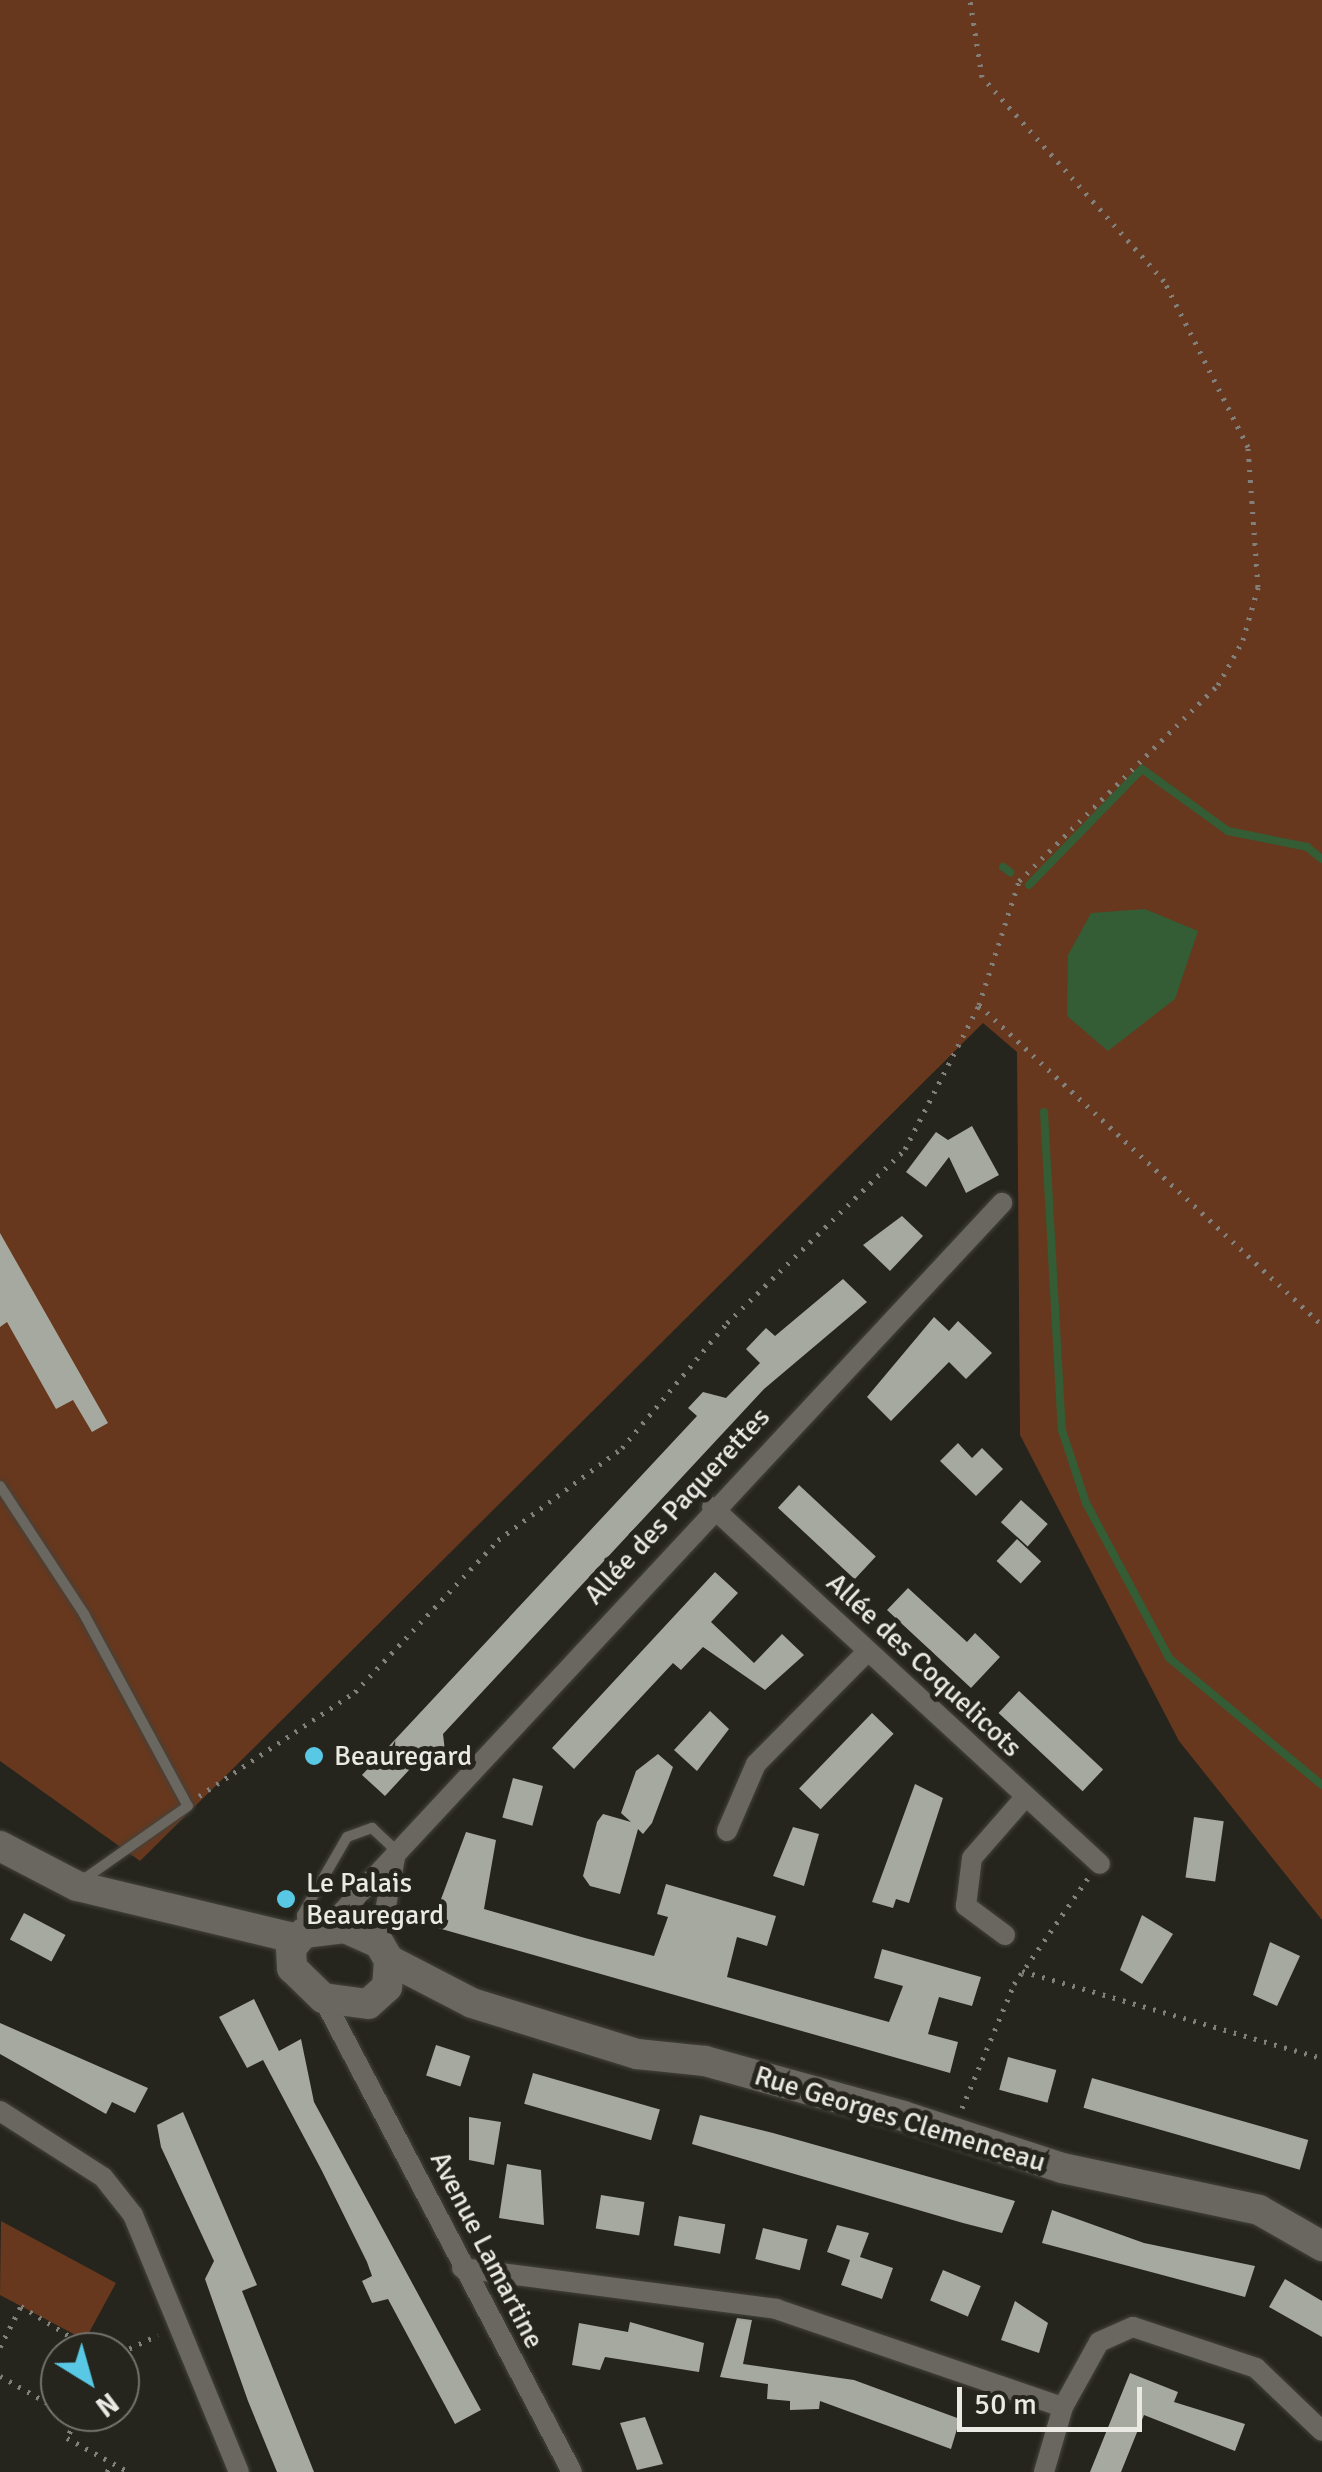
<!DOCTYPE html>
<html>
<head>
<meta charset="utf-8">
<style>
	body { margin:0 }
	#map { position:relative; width:1322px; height:2472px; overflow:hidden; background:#25241d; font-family:Signika,sans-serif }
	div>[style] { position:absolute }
	.green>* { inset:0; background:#67381e }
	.water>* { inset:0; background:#345c35 }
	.stream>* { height:8px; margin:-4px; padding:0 4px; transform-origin:4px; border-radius:4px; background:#345c35 }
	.building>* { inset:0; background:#a6a9a0; transform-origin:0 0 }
	.path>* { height:5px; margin-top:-2.5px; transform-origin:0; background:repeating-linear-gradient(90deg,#81807a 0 2.5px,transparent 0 10.5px) }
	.roads { filter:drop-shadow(0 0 2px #43423c) drop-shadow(0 0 2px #43423c) }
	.lane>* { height:10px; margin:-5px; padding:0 5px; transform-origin:5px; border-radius:5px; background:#69675f }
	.street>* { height:20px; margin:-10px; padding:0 10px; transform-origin:10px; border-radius:10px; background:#69675f }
	.secondary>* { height:30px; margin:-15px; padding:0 15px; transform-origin:15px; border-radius:15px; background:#69675f }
	.dots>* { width:28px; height:28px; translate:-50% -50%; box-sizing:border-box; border:5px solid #25241d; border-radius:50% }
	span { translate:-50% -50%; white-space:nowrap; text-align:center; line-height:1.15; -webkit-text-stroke:10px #25241d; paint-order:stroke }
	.street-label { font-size:28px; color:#eae9e4 }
	.poi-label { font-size:28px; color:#eae9e4 }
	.left { translate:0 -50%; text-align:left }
	.north { position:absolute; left:40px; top:2332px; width:100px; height:100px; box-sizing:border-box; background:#25241d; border:2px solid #74736d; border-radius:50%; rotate:143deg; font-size:28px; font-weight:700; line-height:40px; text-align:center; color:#eae9e4 }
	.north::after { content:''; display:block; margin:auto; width:35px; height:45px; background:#58c8e4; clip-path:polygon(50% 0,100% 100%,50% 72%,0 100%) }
	.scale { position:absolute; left:957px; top:2387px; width:185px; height:45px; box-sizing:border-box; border:5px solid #eae9e4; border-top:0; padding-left:12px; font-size:30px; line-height:35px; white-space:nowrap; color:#eae9e4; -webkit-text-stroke:8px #25241d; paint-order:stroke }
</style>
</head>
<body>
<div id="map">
	<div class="green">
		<i style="clip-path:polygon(0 0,1322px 0,1322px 1920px,1179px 1741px,1020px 1435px,1017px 1052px,983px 1023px,140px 1861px,0 1761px)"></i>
		<i style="clip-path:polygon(1px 2221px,116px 2283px,85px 2340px,0 2295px)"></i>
	</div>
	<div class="water">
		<i style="clip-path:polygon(1145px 909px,1198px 931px,1175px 999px,1108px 1051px,1067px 1016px,1068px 955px,1091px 913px)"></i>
	</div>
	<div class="stream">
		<i style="left:1003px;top:867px;width:9px;rotate:36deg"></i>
		<i style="left:1029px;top:885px;width:162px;rotate:-45.8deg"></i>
		<i style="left:1142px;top:769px;width:106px;rotate:35.8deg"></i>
		<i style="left:1228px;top:831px;width:81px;rotate:11.4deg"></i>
		<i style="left:1307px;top:847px;width:19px;rotate:39deg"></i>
		<i style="left:1044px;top:1112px;width:319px;rotate:86.8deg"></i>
		<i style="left:1062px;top:1430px;width:77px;rotate:71.8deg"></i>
		<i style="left:1086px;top:1503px;width:176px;rotate:61.8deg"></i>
		<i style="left:1169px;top:1658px;width:199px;rotate:39.7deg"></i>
	</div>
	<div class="building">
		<i style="clip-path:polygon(972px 1126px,999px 1175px,966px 1193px,949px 1157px,926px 1187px,906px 1172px,936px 1132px,948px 1140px)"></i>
		<i style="clip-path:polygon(902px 1216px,923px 1236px,890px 1271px,863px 1245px)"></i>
		<i style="clip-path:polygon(0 1233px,108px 1423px,92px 1432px,73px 1400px,56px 1409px,7px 1322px,0 1327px)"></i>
		<i style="clip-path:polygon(843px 1279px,867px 1302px,764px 1389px,443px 1734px,445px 1751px,432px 1765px,422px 1756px,385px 1796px,362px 1775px,697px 1416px,688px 1408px,703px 1392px,726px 1398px,760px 1363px,746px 1349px,766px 1328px,775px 1336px)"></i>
		<i style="clip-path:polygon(934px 1317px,949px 1331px,958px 1321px,992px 1353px,966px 1379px,949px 1362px,891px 1421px,867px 1397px)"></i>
		<i style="clip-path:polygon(958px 1443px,972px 1458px,982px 1448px,1003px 1469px,976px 1496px,940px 1461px)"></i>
		<i style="left:799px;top:1485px;width:105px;height:31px;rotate:43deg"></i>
		<i style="left:1021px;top:1500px;width:36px;height:30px;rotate:42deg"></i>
		<i style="left:1017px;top:1539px;width:33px;height:30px;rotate:43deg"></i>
		<i style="clip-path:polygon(715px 1572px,738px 1593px,711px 1622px,754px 1663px,782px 1634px,804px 1655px,765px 1690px,703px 1647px,681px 1670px,673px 1663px,574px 1769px,552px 1748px)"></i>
		<i style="clip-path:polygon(908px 1588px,967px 1642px,975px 1633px,1000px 1657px,971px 1688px,887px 1610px)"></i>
		<i style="left:1019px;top:1691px;width:115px;height:30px;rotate:43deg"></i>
		<i style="clip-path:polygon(710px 1711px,729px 1729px,697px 1771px,674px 1750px)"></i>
		<i style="left:872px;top:1713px;width:30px;height:105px;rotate:44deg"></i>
		<i style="clip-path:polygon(658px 1754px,673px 1767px,652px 1823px,643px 1834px,638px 1829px,620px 1894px,590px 1886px,583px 1876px,597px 1822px,603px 1814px,631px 1822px,621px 1813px,636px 1771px)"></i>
		<i style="left:513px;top:1778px;width:31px;height:41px;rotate:15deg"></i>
		<i style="clip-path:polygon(915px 1784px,943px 1798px,909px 1903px,896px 1899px,893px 1908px,872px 1902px)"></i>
		<i style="left:1194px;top:1817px;width:30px;height:61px;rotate:8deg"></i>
		<i style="clip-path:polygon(793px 1827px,819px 1834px,804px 1886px,773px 1876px)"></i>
		<i style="clip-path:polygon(466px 1832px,496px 1840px,484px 1909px,585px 1938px,654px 1956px,668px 1917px,657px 1914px,666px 1884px,776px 1916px,767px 1946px,737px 1937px,727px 1977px,889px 2022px,903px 1986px,874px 1978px,882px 1949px,981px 1977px,972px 2006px,939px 1997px,928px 2034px,958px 2042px,950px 2073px,431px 1926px)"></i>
		<i style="left:24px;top:1913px;width:47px;height:30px;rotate:28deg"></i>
		<i style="clip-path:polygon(1142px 1915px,1173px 1934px,1142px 1984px,1120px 1970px)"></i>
		<i style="clip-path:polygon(1270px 1942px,1300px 1956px,1277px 2006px,1253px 1995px)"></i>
		<i style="clip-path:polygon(254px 1999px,279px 2051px,301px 2039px,314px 2102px,481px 2410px,455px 2424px,388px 2299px,372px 2303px,362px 2281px,372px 2276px,367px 2262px,322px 2171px,263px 2060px,247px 2068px,219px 2017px)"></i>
		<i style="clip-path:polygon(0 2023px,148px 2088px,135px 2113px,112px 2102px,106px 2114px,0 2054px)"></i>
		<i style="left:436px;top:2045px;width:36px;height:32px;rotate:18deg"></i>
		<i style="left:1008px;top:2057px;width:50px;height:34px;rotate:15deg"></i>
		<i style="left:533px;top:2073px;width:132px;height:32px;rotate:16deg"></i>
		<i style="left:1092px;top:2078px;width:225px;height:31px;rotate:16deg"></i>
		<i style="clip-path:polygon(183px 2112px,257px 2285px,242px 2291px,314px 2472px,277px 2472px,248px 2401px,205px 2279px,214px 2261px,161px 2147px,157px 2125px)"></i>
		<i style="clip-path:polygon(700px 2115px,773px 2133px,1015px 2201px,1002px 2233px,963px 2223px,692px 2144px)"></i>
		<i style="clip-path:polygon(469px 2117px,501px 2122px,494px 2165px,469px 2160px)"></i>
		<i style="clip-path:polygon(507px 2164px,541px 2170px,544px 2225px,499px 2218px)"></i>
		<i style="left:601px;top:2195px;width:44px;height:34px;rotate:9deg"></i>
		<i style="clip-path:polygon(1052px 2210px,1144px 2243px,1255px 2266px,1245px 2297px,1042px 2243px)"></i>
		<i style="left:679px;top:2216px;width:47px;height:30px;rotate:10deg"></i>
		<i style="clip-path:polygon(837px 2225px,869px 2233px,860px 2257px,893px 2268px,882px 2299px,841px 2285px,850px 2260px,827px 2252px)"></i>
		<i style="left:763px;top:2228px;width:46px;height:32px;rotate:14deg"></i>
		<i style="left:943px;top:2270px;width:41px;height:33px;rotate:23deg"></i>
		<i style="clip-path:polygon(1285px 2279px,1322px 2301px,1322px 2337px,1269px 2307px)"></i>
		<i style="clip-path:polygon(1015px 2301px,1048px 2323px,1039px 2353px,1001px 2340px)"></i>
		<i style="clip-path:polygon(737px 2318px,752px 2320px,743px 2364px,854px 2380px,960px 2419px,951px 2449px,820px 2401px,819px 2409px,790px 2410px,790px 2401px,767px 2399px,768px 2384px,720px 2377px)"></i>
		<i style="clip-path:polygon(630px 2322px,704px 2343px,699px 2372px,605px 2357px,600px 2370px,572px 2365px,579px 2323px,628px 2332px)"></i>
		<i style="clip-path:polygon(1130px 2373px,1178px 2392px,1174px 2402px,1245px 2424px,1235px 2451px,1144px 2415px,1121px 2472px,1090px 2472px)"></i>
		<i style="clip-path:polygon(645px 2417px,663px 2464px,637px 2470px,620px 2423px)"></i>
	</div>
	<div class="path">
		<i style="left:979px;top:1005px;width:469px;rotate:43deg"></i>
		<i style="left:199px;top:1796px;width:187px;rotate:-33.7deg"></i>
		<i style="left:355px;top:1692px;width:209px;rotate:-46.7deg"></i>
		<i style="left:498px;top:1540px;width:154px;rotate:-36.6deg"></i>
		<i style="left:622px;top:1448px;width:163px;rotate:-50deg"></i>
		<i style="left:727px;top:1323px;width:249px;rotate:-44.3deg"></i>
		<i style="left:905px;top:1149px;width:162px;rotate:-62.8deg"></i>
		<i style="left:979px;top:1005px;width:130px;rotate:-72.1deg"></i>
		<i style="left:1019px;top:881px;width:279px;rotate:-44.6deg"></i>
		<i style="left:1218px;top:685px;width:51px;rotate:-60.9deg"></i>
		<i style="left:1243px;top:640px;width:55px;rotate:-74.2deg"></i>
		<i style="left:1258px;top:587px;width:140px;rotate:-94.1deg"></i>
		<i style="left:1248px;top:447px;width:186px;rotate:-116.8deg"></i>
		<i style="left:1164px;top:281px;width:273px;rotate:-131.7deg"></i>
		<i style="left:982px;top:77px;width:78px;rotate:-98.9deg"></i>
		<i style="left:1022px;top:1971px;width:312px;rotate:16.2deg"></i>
		<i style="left:962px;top:2108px;width:134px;rotate:-67.2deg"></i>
		<i style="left:1014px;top:1984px;width:129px;rotate:-55.1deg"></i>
		<i style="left:0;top:2347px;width:46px;rotate:-62.9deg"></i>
		<i style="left:21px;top:2306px;width:87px;rotate:31.9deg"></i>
		<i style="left:120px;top:2353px;width:42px;rotate:-25.3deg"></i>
		<i style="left:0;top:2376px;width:69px;rotate:29.5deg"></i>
		<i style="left:64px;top:2412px;width:14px;rotate:30deg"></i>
		<i style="left:80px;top:2412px;width:29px;rotate:117deg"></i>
		<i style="left:67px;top:2438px;width:68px;rotate:28.8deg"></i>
		<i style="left:107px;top:2472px;width:10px;rotate:-61deg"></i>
	</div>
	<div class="roads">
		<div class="lane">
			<i style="left:0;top:1486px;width:153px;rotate:56.7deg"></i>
			<i style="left:84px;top:1614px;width:218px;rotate:61.6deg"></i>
			<i style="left:188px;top:1806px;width:132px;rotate:144.9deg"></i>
			<i style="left:304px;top:1930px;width:15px;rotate:-98deg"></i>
			<i style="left:302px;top:1915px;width:90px;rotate:-60deg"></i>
			<i style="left:347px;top:1837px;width:27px;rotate:-20deg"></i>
			<i style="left:372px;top:1828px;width:33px;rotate:43deg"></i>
		</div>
		<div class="street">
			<i style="left:712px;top:1507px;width:527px;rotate:42.62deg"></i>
			<i style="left:727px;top:1831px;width:73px;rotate:-66.6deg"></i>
			<i style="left:756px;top:1764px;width:159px;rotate:-45.3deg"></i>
			<i style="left:329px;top:1926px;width:988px;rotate:-47.05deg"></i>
			<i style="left:1005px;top:1935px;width:49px;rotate:-143.4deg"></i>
			<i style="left:966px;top:1906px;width:48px;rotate:-82.9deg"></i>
			<i style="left:972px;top:1858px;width:82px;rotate:-48.9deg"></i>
			<i style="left:379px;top:1943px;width:93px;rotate:-79.4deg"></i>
			<i style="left:323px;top:1998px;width:535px;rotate:62.29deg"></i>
			<i style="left:0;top:2111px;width:122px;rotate:32.7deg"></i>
			<i style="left:103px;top:2177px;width:48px;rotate:51.7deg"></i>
			<i style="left:133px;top:2215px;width:278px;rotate:67.6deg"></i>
			<i style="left:462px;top:2268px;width:317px;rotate:7.4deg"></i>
			<i style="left:776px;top:2309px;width:303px;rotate:18.9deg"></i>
			<i style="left:1063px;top:2407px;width:68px;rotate:106.3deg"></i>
			<i style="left:1063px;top:2407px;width:74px;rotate:-61deg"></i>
			<i style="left:1099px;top:2342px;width:37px;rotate:-24deg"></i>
			<i style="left:1133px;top:2327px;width:130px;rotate:18.4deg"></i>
			<i style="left:1256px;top:2368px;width:91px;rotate:43.7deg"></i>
		</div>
		<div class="secondary">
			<i style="left:0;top:1846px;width:87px;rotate:27.5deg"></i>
			<i style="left:77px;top:1886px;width:226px;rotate:13.5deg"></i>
			<i style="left:345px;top:1928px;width:37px;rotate:24deg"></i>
			<i style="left:379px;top:1943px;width:20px;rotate:60deg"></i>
			<i style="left:389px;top:1960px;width:27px;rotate:94deg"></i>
			<i style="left:387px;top:1987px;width:25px;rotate:138deg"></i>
			<i style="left:368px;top:2004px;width:45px;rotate:-172.4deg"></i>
			<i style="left:323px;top:1998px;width:43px;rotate:-135.9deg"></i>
			<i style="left:292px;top:1968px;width:20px;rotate:-93deg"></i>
			<i style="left:291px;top:1948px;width:20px;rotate:-49deg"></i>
			<i style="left:304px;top:1933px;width:41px;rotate:-7deg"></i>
			<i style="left:389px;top:1960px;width:93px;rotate:27.4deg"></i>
			<i style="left:472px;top:2003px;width:173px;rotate:17.2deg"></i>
			<i style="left:637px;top:2054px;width:68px;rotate:5.9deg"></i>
			<i style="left:705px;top:2061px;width:205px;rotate:15.5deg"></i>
			<i style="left:903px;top:2116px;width:167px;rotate:18.1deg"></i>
			<i style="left:1062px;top:2168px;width:201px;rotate:12deg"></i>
			<i style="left:1259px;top:2210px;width:73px;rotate:29.7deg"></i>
		</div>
	</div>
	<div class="dots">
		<i style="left:314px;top:1756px;background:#58c8e4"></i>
		<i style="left:286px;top:1899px;background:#58c8e4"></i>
	</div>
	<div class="street-label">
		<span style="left:677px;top:1506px;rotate:-47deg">Allée des Paquerettes</span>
		<span style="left:924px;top:1665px;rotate:43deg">Allée des Coquelicots</span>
		<span style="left:900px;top:2119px;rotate:17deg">Rue Georges Clemenceau</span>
		<span style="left:487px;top:2250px;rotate:63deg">Avenue Lamartine</span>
	</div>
	<div class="poi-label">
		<span class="left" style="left:334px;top:1756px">Beauregard</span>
		<span class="left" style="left:306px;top:1899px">Le Palais<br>Beauregard</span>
	</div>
	<div class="north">N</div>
	<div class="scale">50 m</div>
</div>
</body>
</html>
